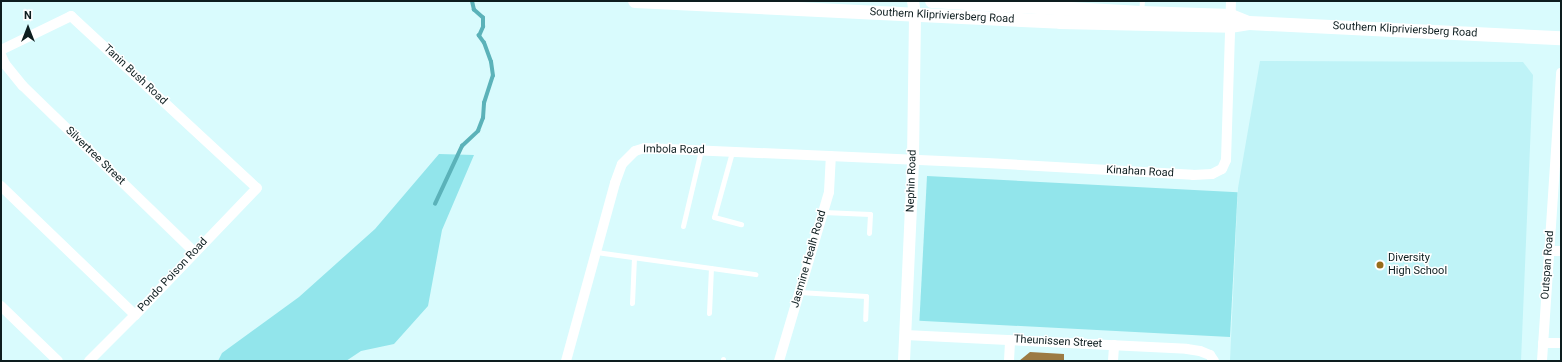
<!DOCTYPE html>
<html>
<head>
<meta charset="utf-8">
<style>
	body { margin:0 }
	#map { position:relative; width:1562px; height:362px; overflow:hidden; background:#d9fbfd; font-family:Roboto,sans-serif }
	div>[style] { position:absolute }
	.built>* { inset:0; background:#bff3f7 }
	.green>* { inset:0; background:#92e5eb; transform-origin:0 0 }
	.stream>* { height:3.5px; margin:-1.75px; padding:0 1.75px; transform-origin:1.75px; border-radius:1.75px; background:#5bb2b9 }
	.building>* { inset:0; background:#9c7a43 }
	.service>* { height:5px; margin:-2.5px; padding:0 2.5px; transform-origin:2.5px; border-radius:2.5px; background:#fff }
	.minor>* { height:10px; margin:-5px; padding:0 5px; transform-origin:5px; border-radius:5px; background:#fff }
	.tertiary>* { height:12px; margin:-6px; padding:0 6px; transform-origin:6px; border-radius:6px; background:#fff }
	.secondary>* { height:14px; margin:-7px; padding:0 7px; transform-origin:7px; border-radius:7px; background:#fff }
	.dots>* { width:11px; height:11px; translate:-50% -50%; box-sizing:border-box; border:2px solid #fff; border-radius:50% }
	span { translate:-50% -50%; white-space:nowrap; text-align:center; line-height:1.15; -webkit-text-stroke:3px #fff; paint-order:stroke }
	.street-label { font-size:11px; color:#0d1d1f }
	.poi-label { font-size:11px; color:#0d1d1f }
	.left { translate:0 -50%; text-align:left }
	.frame { position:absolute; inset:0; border:2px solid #0d1d1f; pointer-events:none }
	.north { position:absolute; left:8px; top:8px; width:40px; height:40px; -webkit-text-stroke:3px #fff; paint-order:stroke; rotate:0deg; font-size:11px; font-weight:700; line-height:16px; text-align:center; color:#0d1d1f }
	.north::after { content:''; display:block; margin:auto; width:14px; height:18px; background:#0d1d1f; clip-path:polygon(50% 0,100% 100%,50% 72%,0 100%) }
</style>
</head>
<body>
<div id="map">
	<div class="built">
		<i style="clip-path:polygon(1260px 61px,1523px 62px,1533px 75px,1521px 361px,1230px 361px,1238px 188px)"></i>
	</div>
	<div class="green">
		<i style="clip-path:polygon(439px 154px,474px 155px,442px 230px,428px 306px,394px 344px,361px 351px,346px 361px,218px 361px,222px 353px,299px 297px,375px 229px)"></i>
		<i style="left:927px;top:176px;width:311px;height:145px;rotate:3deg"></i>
	</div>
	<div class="stream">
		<i style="left:435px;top:204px;width:64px;rotate:-65deg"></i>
		<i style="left:462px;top:146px;width:22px;rotate:-43deg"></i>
		<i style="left:478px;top:131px;width:14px;rotate:-69deg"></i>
		<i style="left:483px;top:118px;width:15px;rotate:-86deg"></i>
		<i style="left:484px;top:103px;width:28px;rotate:-72deg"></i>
		<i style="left:493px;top:76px;width:14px;rotate:-98deg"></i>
		<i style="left:491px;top:62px;width:20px;rotate:-110deg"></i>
		<i style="left:484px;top:43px;width:9px;rotate:-126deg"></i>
		<i style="left:479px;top:36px;width:10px;rotate:-66deg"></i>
		<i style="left:483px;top:27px;width:9px;rotate:-90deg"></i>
		<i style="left:483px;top:18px;width:12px;rotate:-138deg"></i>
		<i style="left:474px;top:10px;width:9px;rotate:-103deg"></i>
	</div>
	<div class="building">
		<i style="clip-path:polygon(1030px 352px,1064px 354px,1064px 361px,1019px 361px)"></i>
	</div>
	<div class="service">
		<i style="left:1141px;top:12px;width:11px;rotate:-85deg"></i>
		<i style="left:732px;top:152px;width:67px;rotate:105.5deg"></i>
		<i style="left:714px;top:217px;width:28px;rotate:15deg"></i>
		<i style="left:823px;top:212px;width:47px;rotate:2.4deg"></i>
		<i style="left:870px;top:214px;width:19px;rotate:93deg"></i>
		<i style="left:683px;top:226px;width:78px;rotate:-76.7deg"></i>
		<i style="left:596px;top:252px;width:161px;rotate:7.9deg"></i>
		<i style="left:799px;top:292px;width:67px;rotate:3.4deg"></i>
		<i style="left:866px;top:296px;width:23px;rotate:92deg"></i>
		<i style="left:632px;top:303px;width:45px;rotate:-87.5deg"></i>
		<i style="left:709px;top:313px;width:45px;rotate:-87.5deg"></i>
		<i style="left:723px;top:361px;width:2px;rotate:-90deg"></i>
	</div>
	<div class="minor">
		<i style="left:1px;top:50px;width:78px;rotate:-25.9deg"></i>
		<i style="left:71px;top:16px;width:253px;rotate:42.8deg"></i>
		<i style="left:257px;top:188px;width:176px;rotate:133.8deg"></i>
		<i style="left:135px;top:315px;width:65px;rotate:135deg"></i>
		<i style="left:1px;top:55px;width:10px;rotate:66deg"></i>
		<i style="left:5px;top:64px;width:28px;rotate:51deg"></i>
		<i style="left:23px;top:86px;width:238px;rotate:44.1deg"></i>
		<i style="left:1px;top:186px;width:186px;rotate:43.9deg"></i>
		<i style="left:1549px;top:251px;width:12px"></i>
		<i style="left:1px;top:306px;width:79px;rotate:44deg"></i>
		<i style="left:905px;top:335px;width:282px;rotate:2.8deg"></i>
		<i style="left:1187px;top:349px;width:13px;rotate:9deg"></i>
		<i style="left:1200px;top:351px;width:11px;rotate:22deg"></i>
		<i style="left:1210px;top:355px;width:7px;rotate:56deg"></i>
		<i style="left:1543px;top:343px;width:18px"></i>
		<i style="left:566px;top:361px;width:185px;rotate:-74.6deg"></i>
		<i style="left:615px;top:183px;width:20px;rotate:-70deg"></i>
		<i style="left:622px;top:164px;width:18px;rotate:-45deg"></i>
		<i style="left:635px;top:151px;width:10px;rotate:-17deg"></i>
		<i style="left:645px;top:148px;width:342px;rotate:2.5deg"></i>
		<i style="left:987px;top:163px;width:206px;rotate:3.3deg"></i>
		<i style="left:1193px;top:175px;width:19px;rotate:-3deg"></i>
		<i style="left:1212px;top:174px;width:11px;rotate:-27deg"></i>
		<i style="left:1222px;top:169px;width:10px;rotate:-66deg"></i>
		<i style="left:1226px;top:160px;width:159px;rotate:-88.2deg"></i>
		<i style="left:779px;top:361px;width:176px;rotate:-73.5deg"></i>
		<i style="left:829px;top:192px;width:36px;rotate:-87deg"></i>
		<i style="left:1009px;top:361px;width:21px;rotate:-87deg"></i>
		<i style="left:1113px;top:361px;width:16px;rotate:-86deg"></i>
		<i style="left:1542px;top:361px;width:289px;rotate:-86.2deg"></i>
	</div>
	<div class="tertiary">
		<i style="left:904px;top:361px;width:201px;rotate:-87.4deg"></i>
		<i style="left:913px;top:160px;width:146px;rotate:-89.2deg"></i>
		<i style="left:915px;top:14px;width:13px;rotate:-99deg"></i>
	</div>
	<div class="secondary">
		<i style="left:635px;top:1px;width:426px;rotate:2.8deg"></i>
		<i style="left:1060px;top:22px;width:170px;rotate:1.3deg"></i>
		<i style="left:1230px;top:26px;width:19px;rotate:-9deg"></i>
		<i style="left:1249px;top:23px;width:312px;rotate:2.8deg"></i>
		<i style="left:932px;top:1px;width:209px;rotate:3.3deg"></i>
		<i style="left:1141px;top:13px;width:90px;rotate:1.9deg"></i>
		<i style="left:1231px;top:16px;width:18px;rotate:22deg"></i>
	</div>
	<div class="dots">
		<i style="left:1380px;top:265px;background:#986c1a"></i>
	</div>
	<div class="street-label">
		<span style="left:942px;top:16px;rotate:3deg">Southern Klipriviersberg Road</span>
		<span style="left:1405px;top:30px;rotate:3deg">Southern Klipriviersberg Road</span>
		<span style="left:135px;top:75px;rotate:43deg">Tanin Bush Road</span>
		<span style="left:674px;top:150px;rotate:1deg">Imbola Road</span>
		<span style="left:95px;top:156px;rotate:44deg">Silvertree Street</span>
		<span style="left:1140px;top:172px;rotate:3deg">Kinahan Road</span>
		<span style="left:912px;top:181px;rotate:-88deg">Nephin Road</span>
		<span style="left:809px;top:259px;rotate:-74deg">Jasmine Healh Road</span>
		<span style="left:1548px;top:265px;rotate:-86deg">Outspan Road</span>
		<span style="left:173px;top:275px;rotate:-47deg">Pondo Poison Road</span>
		<span style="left:1058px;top:342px;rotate:3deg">Theunissen Street</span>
	</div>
	<div class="poi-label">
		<span class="left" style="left:1388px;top:265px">Diversity<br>High School</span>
	</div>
	<div class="frame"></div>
	<div class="north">N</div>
</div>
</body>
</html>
